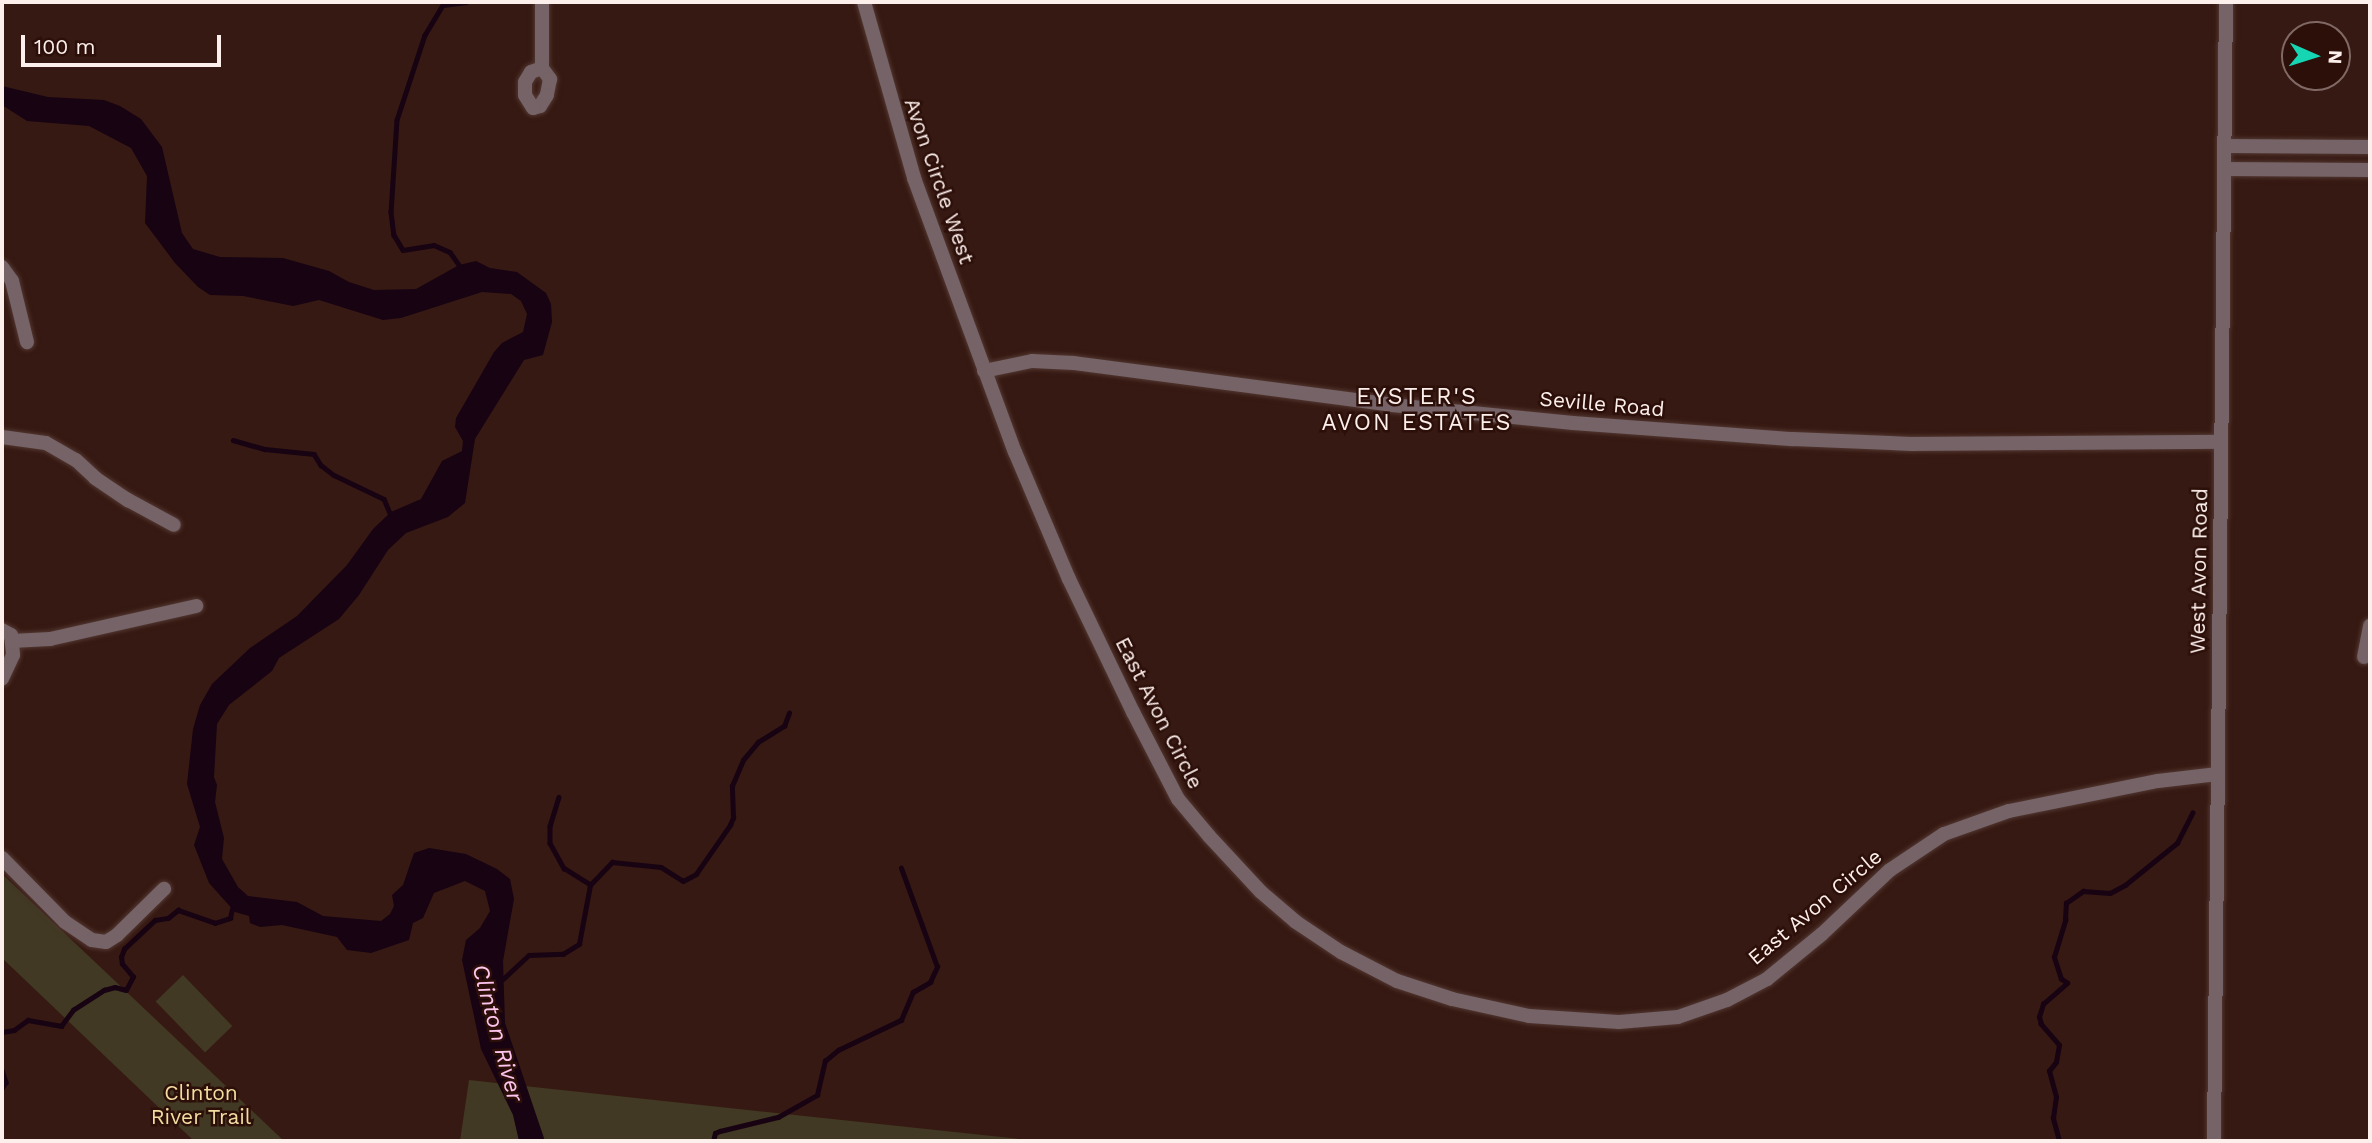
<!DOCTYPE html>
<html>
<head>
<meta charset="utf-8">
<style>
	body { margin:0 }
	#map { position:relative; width:2372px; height:1143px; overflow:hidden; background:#361912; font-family:"Work Sans",sans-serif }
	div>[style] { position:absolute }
	.green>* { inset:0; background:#413923; transform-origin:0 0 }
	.water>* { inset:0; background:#180313 }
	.stream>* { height:4.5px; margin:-2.25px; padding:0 2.25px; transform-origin:2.25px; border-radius:2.25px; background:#180313 }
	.roads { filter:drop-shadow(0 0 2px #523731) drop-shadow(0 0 2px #523731) }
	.minor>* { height:14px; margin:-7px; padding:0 7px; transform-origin:7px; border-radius:7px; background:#756367 }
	span { translate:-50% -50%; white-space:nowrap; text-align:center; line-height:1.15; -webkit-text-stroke:5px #2c0f09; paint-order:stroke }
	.street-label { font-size:21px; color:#fdefec }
	.park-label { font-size:21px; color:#f3dda0 }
	.neighbourhood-label { font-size:23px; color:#fdefec; letter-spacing:2px }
	.water-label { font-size:23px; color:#fec6ef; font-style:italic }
	.frame { position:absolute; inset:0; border:4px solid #fdefec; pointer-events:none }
	.north { position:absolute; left:2281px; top:21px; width:70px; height:70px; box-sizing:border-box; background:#2c0f09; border:2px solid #806964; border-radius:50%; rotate:93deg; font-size:19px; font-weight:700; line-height:28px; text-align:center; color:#fdefec }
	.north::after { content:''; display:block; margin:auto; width:24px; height:32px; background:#16d5b3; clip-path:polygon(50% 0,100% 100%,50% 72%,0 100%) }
	.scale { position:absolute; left:21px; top:35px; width:200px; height:32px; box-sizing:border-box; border:4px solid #fdefec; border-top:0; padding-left:9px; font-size:21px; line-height:24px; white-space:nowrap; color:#fdefec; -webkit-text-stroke:5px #2c0f09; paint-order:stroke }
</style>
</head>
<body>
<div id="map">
	<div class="green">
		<i style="clip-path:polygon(2px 874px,113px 979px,284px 1141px,194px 1141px,2px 958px)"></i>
		<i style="left:183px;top:975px;width:71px;height:38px;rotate:46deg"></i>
		<i style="clip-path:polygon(469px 1080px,1038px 1141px,460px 1141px)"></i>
	</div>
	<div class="water">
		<i style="clip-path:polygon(2px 86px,48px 97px,104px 100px,120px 106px,141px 119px,162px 147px,182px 233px,193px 249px,220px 257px,283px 258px,329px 271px,349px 282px,374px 290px,416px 289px,459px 265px,476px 261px,490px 268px,517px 272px,546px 293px,551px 304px,552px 322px,543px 355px,524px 360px,475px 439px,465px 503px,448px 517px,406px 533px,388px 550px,359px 595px,339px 619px,279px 658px,272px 671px,229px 705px,217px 724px,214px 777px,217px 785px,215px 802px,224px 838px,222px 859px,238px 887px,248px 896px,297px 902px,323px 916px,381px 921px,390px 914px,394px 906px,392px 895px,403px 885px,414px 853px,429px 848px,466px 854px,497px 869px,510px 879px,514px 899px,503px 961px,505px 1023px,545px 1141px,519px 1141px,513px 1115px,481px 1049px,462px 960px,466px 940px,480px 928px,490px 911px,485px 891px,465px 881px,434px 893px,423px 918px,413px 923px,409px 940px,371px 953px,347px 950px,337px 937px,282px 925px,260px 927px,250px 923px,249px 916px,235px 912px,209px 883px,194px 845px,200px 827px,187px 784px,193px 729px,200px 705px,212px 684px,250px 648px,297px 616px,347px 565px,373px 529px,391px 512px,421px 499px,442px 461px,462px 451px,463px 441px,455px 427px,456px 418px,494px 352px,502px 343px,523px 332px,527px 314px,521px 301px,511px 294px,482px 292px,401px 318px,383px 320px,319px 300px,293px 306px,243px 296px,210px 295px,198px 287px,175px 263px,145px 223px,147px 176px,131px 148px,89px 126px,27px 121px,2px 105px)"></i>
	</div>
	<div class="stream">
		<i style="left:445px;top:2px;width:39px;rotate:121deg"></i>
		<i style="left:425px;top:35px;width:89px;rotate:108.2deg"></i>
		<i style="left:397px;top:120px;width:92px;rotate:93.7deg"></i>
		<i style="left:391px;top:212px;width:23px;rotate:83deg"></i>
		<i style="left:394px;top:235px;width:17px;rotate:59deg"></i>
		<i style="left:403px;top:250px;width:31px;rotate:-9deg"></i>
		<i style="left:434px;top:245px;width:17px;rotate:24deg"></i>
		<i style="left:450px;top:252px;width:16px;rotate:55deg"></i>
		<i style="left:443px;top:5px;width:23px;rotate:-7deg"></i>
		<i style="left:233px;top:440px;width:33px;rotate:16deg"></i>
		<i style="left:265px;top:449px;width:49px;rotate:5.8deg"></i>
		<i style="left:314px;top:454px;width:13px;rotate:58deg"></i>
		<i style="left:321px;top:465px;width:16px;rotate:38deg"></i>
		<i style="left:334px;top:475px;width:55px;rotate:25.6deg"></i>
		<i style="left:384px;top:499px;width:15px;rotate:67deg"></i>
		<i style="left:559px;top:797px;width:30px;rotate:107deg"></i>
		<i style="left:550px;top:826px;width:17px;rotate:90deg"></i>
		<i style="left:550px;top:843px;width:29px;rotate:61deg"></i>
		<i style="left:564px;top:868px;width:31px;rotate:32deg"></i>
		<i style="left:503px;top:979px;width:35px;rotate:-43deg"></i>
		<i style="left:529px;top:955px;width:34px;rotate:-2deg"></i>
		<i style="left:563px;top:954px;width:19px;rotate:-32deg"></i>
		<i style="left:579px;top:944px;width:60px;rotate:-79.4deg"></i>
		<i style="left:590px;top:885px;width:32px;rotate:-46deg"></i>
		<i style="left:612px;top:862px;width:49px;rotate:5.8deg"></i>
		<i style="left:661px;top:867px;width:26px;rotate:32deg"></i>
		<i style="left:683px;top:881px;width:15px;rotate:-28deg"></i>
		<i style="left:696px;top:874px;width:60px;rotate:-55.2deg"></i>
		<i style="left:730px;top:825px;width:8px;rotate:-67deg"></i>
		<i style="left:733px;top:818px;width:32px;rotate:-92deg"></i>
		<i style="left:732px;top:786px;width:28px;rotate:-67deg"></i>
		<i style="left:743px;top:760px;width:23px;rotate:-50deg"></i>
		<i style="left:758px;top:742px;width:31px;rotate:-32deg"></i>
		<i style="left:784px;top:726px;width:14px;rotate:-69deg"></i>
		<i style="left:2px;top:1032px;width:12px;rotate:-9deg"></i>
		<i style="left:14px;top:1030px;width:17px;rotate:-36deg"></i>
		<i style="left:28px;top:1020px;width:34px;rotate:10deg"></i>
		<i style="left:61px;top:1026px;width:20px;rotate:-53deg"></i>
		<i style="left:73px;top:1010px;width:37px;rotate:-33deg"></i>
		<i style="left:104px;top:990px;width:11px;rotate:-15deg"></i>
		<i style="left:115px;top:987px;width:11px;rotate:15deg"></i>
		<i style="left:126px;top:990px;width:15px;rotate:-62deg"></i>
		<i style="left:133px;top:977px;width:17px;rotate:-130deg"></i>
		<i style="left:122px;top:964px;width:7px;rotate:-98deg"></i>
		<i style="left:121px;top:957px;width:9px;rotate:-69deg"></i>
		<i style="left:124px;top:949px;width:42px;rotate:-43.1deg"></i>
		<i style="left:155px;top:920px;width:13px;rotate:-9deg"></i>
		<i style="left:168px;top:918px;width:13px;rotate:-39deg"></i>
		<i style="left:178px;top:910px;width:39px;rotate:19deg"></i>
		<i style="left:215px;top:923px;width:16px;rotate:-18deg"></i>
		<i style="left:230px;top:918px;width:9px;rotate:-77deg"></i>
		<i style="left:2px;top:1070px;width:13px;rotate:72deg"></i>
		<i style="left:6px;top:1082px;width:8px;rotate:120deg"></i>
		<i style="left:713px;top:1141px;width:8px;rotate:-76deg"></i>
		<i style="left:715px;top:1133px;width:5px;rotate:-22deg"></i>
		<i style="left:720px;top:1131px;width:60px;rotate:-13.6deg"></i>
		<i style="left:778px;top:1117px;width:45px;rotate:-29.4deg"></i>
		<i style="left:817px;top:1095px;width:35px;rotate:-77deg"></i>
		<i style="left:825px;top:1061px;width:17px;rotate:-40deg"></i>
		<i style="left:838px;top:1050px;width:70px;rotate:-25.5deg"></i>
		<i style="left:901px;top:1020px;width:30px;rotate:-67deg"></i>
		<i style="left:913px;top:992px;width:20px;rotate:-30deg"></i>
		<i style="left:930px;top:982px;width:17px;rotate:-65deg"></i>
		<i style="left:937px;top:967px;width:105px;rotate:-110deg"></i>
		<i style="left:2059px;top:1141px;width:24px;rotate:-105deg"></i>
		<i style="left:2053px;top:1118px;width:21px;rotate:-82deg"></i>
		<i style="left:2056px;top:1097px;width:27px;rotate:-105deg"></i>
		<i style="left:2049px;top:1071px;width:11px;rotate:-52deg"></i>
		<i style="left:2056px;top:1062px;width:17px;rotate:-80deg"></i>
		<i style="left:2059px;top:1045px;width:28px;rotate:-131deg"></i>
		<i style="left:2041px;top:1024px;width:7px;rotate:-106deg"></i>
		<i style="left:2039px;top:1017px;width:14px;rotate:-73deg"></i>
		<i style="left:2043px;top:1004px;width:32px;rotate:-41deg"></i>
		<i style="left:2067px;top:983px;width:7px;rotate:-146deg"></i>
		<i style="left:2061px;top:979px;width:23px;rotate:-108deg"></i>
		<i style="left:2054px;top:957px;width:39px;rotate:-73deg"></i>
		<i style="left:2065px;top:920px;width:17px;rotate:-87deg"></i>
		<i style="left:2066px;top:903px;width:21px;rotate:-35deg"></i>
		<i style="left:2083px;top:891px;width:27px;rotate:4deg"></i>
		<i style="left:2110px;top:893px;width:17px;rotate:-28deg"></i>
		<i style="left:2125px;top:885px;width:67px;rotate:-38.9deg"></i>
		<i style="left:2177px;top:843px;width:34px;rotate:-63deg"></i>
	</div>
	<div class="roads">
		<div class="minor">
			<i style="left:542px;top:2px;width:66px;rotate:90deg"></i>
			<i style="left:542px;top:68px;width:14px;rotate:54deg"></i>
			<i style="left:550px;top:79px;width:16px;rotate:101deg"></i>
			<i style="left:547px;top:95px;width:13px;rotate:122deg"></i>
			<i style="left:540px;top:106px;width:7px;rotate:164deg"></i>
			<i style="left:533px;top:108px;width:15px;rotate:-122deg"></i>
			<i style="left:525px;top:95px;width:13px;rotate:-90deg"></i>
			<i style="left:525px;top:82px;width:12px;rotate:-59deg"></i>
			<i style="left:531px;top:72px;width:12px;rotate:-20deg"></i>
			<i style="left:864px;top:2px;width:183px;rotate:74.1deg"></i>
			<i style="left:914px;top:178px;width:292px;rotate:69.8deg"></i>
			<i style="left:1015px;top:452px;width:138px;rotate:67deg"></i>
			<i style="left:1069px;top:579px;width:148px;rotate:64.3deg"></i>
			<i style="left:1133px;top:712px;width:98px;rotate:62.7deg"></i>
			<i style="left:1178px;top:799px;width:48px;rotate:50deg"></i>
			<i style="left:1209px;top:836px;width:76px;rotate:47.1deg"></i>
			<i style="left:1261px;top:892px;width:46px;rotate:40.6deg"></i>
			<i style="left:1296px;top:922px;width:54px;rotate:33.7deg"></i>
			<i style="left:1341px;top:952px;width:63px;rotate:27.4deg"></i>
			<i style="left:1397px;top:981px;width:58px;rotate:18.1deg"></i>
			<i style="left:1452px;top:999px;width:79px;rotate:12.4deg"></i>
			<i style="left:1529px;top:1016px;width:90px;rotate:3.8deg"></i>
			<i style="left:1619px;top:1022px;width:59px;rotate:-4.8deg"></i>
			<i style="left:1678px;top:1017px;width:52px;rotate:-19.1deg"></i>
			<i style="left:1727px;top:1000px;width:45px;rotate:-27.7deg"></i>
			<i style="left:1767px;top:979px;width:71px;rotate:-39.3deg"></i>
			<i style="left:1822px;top:934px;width:93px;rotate:-43.3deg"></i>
			<i style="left:1890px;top:870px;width:65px;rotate:-33.7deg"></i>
			<i style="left:1944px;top:834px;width:69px;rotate:-19.5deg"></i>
			<i style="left:2009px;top:811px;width:152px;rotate:-11.4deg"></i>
			<i style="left:2158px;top:781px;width:60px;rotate:-6.7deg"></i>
			<i style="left:2226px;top:146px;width:144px;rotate:0.4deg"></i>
			<i style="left:2225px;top:169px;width:145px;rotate:0.4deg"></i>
			<i style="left:2px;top:267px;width:17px;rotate:54deg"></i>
			<i style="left:12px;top:281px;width:63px;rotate:76.2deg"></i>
			<i style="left:984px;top:371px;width:49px;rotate:-11.8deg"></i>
			<i style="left:1032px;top:361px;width:42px;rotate:2.7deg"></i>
			<i style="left:1074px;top:363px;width:321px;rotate:7.5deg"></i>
			<i style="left:1392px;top:405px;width:182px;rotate:5.7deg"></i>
			<i style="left:1573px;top:423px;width:221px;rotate:4.2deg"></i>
			<i style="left:1793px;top:439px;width:119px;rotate:2.4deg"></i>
			<i style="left:1912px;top:444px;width:309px;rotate:-0.4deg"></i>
			<i style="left:2px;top:437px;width:44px;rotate:7.8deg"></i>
			<i style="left:46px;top:443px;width:34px;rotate:30deg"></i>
			<i style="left:76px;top:460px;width:26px;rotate:43deg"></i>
			<i style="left:95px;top:478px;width:40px;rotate:34deg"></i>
			<i style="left:128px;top:500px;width:52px;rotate:28.5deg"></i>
			<i style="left:2px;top:630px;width:10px;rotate:29deg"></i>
			<i style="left:11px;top:635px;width:20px;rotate:84deg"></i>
			<i style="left:13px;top:655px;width:26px;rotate:115deg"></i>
			<i style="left:12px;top:641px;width:38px;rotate:-3deg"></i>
			<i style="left:50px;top:639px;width:150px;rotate:-12.7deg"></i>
			<i style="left:2364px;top:657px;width:32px;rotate:-79deg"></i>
			<i style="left:2px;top:858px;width:90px;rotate:45.5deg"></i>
			<i style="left:65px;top:922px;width:32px;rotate:34deg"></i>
			<i style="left:92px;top:940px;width:14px;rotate:8deg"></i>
			<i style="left:106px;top:942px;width:13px;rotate:-32deg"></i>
			<i style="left:117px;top:935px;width:66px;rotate:-44.4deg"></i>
			<i style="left:2214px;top:1141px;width:1139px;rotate:-89.4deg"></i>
		</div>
	</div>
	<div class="street-label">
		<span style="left:939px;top:181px;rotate:71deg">Avon Circle West</span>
		<span style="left:1602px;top:404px;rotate:5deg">Seville Road</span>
		<span style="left:2199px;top:571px;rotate:-89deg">West Avon Road</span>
		<span style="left:1159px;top:713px;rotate:63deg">East Avon Circle</span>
		<span style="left:1815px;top:907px;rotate:-40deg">East Avon Circle</span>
	</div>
	<div class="park-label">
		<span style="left:201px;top:1105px">Clinton<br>River Trail</span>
	</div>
	<div class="neighbourhood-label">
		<span style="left:1417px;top:410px">EYSTER'S<br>AVON ESTATES</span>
	</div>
	<div class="water-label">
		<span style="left:497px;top:1033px;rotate:75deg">Clinton River</span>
	</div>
	<div class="frame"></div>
	<div class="north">N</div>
	<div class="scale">100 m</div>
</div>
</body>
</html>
